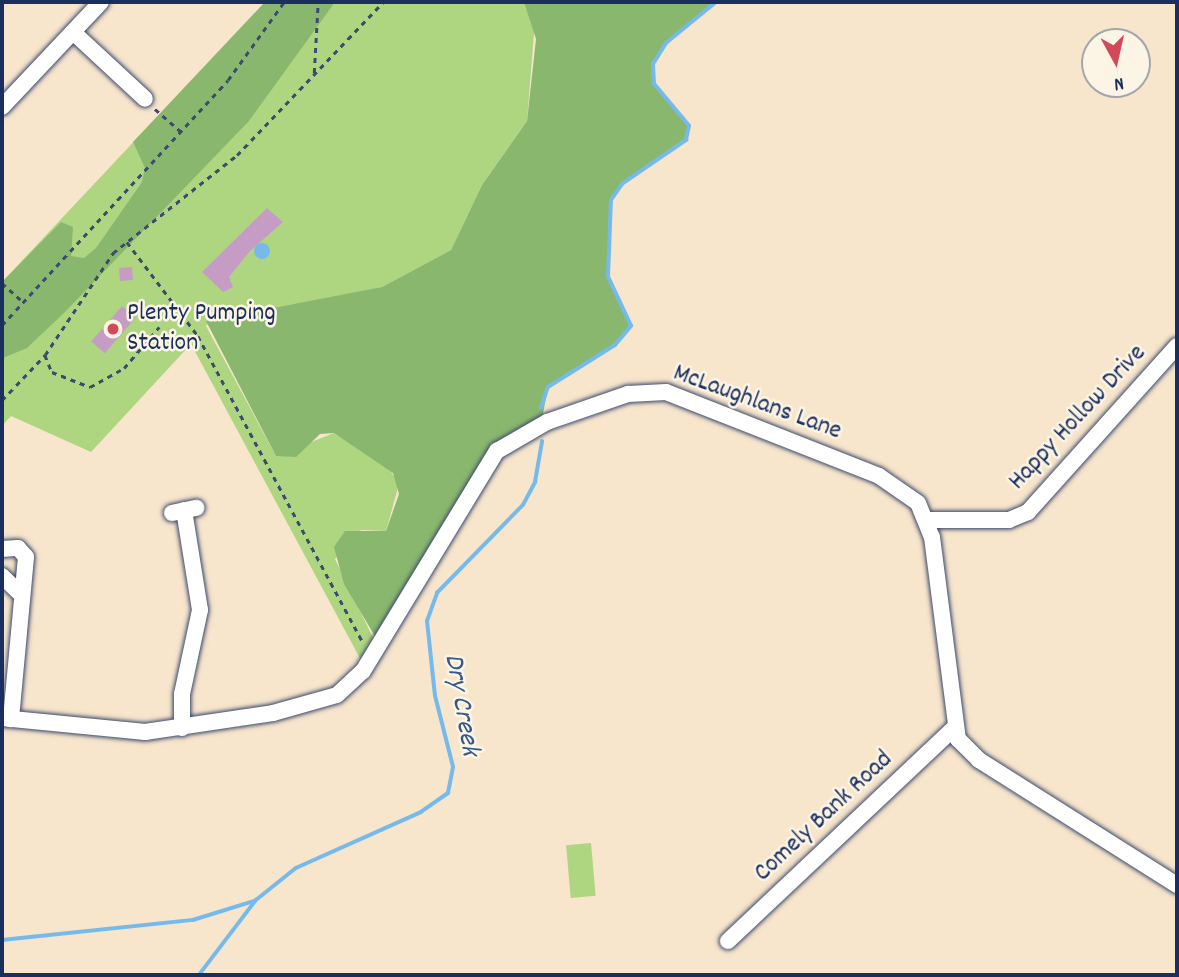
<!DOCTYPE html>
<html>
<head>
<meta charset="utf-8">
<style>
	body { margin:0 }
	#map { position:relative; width:1179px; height:977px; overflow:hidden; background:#f7e5cc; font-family:Dekko,sans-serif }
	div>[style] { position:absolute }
	.green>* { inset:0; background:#aed680; transform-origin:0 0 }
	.forest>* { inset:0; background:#8ab76e }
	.water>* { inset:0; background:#76baec }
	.round { border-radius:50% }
	.stream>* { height:3.5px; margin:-1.75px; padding:0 1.75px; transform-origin:1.75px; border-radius:1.75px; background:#76baec }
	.building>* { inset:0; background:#c69cc4; transform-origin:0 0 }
	.path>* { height:2.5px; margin-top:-1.25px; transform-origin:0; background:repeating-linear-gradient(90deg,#3c4a6e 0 5px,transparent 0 10px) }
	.roads { filter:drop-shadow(0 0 2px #3c4a6e) drop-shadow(0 0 2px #3c4a6e) }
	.minor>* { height:16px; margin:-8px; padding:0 8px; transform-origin:8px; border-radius:8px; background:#fff }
	.dots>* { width:19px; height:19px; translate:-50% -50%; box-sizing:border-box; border:4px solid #fcf5e5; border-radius:50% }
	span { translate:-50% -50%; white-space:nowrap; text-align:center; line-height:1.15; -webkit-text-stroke:5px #fcf5e5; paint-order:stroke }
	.poi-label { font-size:26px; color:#1b2f5e }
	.left { translate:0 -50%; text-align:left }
	.street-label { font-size:26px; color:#1b2f5e }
	.water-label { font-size:28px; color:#365989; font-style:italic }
	.frame { position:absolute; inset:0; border:4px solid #1b2f5e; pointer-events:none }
	.north { position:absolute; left:1081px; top:28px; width:70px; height:70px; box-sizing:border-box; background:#fcf5e5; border:2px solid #a2a6af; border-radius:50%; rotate:172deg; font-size:19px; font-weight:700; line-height:28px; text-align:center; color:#1b2f5e }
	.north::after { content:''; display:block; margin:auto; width:24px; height:32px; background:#d1495b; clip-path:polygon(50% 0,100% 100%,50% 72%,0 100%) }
</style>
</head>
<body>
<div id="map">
	<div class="green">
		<i style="clip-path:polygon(265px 2px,524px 2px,535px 21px,527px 121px,482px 185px,451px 250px,382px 287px,264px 313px,215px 316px,206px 326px,276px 456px,334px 433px,388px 467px,399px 484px,386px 531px,361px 530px,335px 559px,375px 642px,362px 662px,191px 344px,91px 452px,11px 416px,2px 426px,2px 282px)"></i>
		<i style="left:591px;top:843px;width:53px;height:25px;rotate:85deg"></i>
	</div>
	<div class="forest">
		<i style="clip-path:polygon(265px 2px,335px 2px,249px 121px,65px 312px,27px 348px,3px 358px,2px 282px,61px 222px,73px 227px,71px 256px,84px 258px,96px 248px,142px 182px,145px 168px,133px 142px)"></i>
		<i style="clip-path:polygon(524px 2px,716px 2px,666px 43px,653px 64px,654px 84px,689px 126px,686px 140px,622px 184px,611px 200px,608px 276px,631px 326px,615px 345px,548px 387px,542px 419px,502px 440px,376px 638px,344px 584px,334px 547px,345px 531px,386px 531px,399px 494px,393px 473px,334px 433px,320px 434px,296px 457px,276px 456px,206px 321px,382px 287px,451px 250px,482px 185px,527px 121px,536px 39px)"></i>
	</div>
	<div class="water">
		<i class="round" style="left:254px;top:243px;width:16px;height:16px"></i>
	</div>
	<div class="stream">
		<i style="left:541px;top:408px;width:22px;rotate:-72deg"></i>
		<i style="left:548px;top:387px;width:79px;rotate:-32.1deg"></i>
		<i style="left:615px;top:345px;width:25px;rotate:-50deg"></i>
		<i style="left:631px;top:326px;width:54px;rotate:-115.1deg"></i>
		<i style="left:608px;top:277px;width:77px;rotate:-87.8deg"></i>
		<i style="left:611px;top:200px;width:19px;rotate:-55deg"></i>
		<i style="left:622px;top:184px;width:78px;rotate:-34.5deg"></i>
		<i style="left:686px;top:140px;width:14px;rotate:-78deg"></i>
		<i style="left:689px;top:126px;width:55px;rotate:-129.8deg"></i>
		<i style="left:654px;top:84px;width:20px;rotate:-93deg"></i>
		<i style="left:653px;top:64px;width:25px;rotate:-58deg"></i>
		<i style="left:666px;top:43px;width:65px;rotate:-39.4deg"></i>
		<i style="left:2px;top:940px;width:192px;rotate:-6deg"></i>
		<i style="left:193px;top:920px;width:64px;rotate:-17.3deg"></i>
		<i style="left:130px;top:975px;width:25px"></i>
		<i style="left:199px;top:975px;width:94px;rotate:-52.8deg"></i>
		<i style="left:256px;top:900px;width:51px;rotate:-38.7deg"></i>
		<i style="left:296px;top:868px;width:137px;rotate:-24.1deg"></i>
		<i style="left:421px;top:812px;width:33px;rotate:-35deg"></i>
		<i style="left:448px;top:793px;width:26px;rotate:-79deg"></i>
		<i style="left:453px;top:767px;width:73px;rotate:-104.2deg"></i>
		<i style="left:435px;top:696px;width:75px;rotate:-96.1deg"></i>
		<i style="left:427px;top:621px;width:30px;rotate:-70deg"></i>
		<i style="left:437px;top:593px;width:123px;rotate:-45.7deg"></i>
		<i style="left:523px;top:505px;width:26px;rotate:-62deg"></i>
		<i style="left:535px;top:482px;width:41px;rotate:-80.1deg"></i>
	</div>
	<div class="building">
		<i style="clip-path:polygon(267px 208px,283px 222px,250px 251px,229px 277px,233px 287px,223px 292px,202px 272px)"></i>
		<i style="left:132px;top:267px;width:13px;height:13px;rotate:86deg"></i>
		<i style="left:122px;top:306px;width:18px;height:47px;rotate:41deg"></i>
	</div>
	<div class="path">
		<i style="left:314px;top:73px;width:71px;rotate:-86.8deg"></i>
		<i style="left:155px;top:109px;width:35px;rotate:41deg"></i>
		<i style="left:127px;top:242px;width:118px;rotate:52.9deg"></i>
		<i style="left:198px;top:336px;width:350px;rotate:61.7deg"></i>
		<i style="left:2px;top:283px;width:28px;rotate:42deg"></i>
		<i style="left:2px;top:325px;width:333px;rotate:-47.3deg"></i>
		<i style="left:228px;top:80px;width:96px;rotate:-54.3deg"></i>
		<i style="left:45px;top:355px;width:18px;rotate:68deg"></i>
		<i style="left:52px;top:372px;width:41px;rotate:21.5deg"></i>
		<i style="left:90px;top:387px;width:39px;rotate:-29deg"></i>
		<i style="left:124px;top:368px;width:54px;rotate:-49.5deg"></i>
		<i style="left:2px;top:400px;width:62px;rotate:-46.3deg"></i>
		<i style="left:45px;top:355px;width:123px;rotate:-56.3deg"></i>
		<i style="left:113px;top:253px;width:158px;rotate:-38.3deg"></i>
		<i style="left:237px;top:155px;width:211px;rotate:-46.3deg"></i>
	</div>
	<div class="roads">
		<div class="minor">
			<i style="left:73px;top:32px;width:98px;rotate:42.9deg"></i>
			<i style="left:2px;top:107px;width:144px;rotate:-46.7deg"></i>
			<i style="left:172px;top:513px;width:25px;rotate:-12deg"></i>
			<i style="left:928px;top:520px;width:81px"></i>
			<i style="left:1009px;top:520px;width:21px;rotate:-23deg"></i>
			<i style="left:1028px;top:512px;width:223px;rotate:-48.1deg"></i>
			<i style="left:2px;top:549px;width:16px;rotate:-4deg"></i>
			<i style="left:18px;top:548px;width:12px;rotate:48deg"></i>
			<i style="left:26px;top:557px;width:163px;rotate:95.3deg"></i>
			<i style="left:2px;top:576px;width:28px;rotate:44deg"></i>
			<i style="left:2px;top:718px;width:144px;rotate:5.6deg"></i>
			<i style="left:145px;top:732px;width:129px;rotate:-8.4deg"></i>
			<i style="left:273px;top:713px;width:66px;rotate:-15.7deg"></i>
			<i style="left:337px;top:695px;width:35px;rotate:-43deg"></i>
			<i style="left:363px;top:671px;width:258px;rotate:-58.7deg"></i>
			<i style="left:497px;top:451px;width:58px;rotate:-30.1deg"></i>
			<i style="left:547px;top:422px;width:86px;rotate:-19.1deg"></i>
			<i style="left:628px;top:394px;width:38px;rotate:-3deg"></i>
			<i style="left:666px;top:392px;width:229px;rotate:21.5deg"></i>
			<i style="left:879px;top:476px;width:47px;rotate:34.7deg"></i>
			<i style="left:918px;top:503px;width:37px;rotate:68deg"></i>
			<i style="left:932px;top:537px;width:204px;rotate:82.7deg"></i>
			<i style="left:958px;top:739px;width:30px;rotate:45deg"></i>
			<i style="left:979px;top:760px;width:234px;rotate:32.3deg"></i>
			<i style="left:182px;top:728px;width:34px;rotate:-90deg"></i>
			<i style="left:182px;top:694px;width:86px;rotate:-77.9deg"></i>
			<i style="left:200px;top:610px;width:101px;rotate:-99.1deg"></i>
			<i style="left:728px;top:941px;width:309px;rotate:-43.3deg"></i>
		</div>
	</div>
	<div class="dots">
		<i style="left:113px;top:329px;background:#d1495b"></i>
	</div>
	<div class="poi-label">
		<span class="left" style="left:127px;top:329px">Plenty Pumping<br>Station</span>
	</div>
	<div class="street-label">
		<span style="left:757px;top:403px;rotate:20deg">McLaughlans Lane</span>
		<span style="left:1078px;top:418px;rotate:-47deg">Happy Hollow Drive</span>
		<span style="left:824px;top:817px;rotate:-43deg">Comely Bank Road</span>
	</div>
	<div class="water-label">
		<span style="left:460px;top:705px;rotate:80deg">Dry Creek</span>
	</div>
	<div class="frame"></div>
	<div class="north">N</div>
</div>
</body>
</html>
